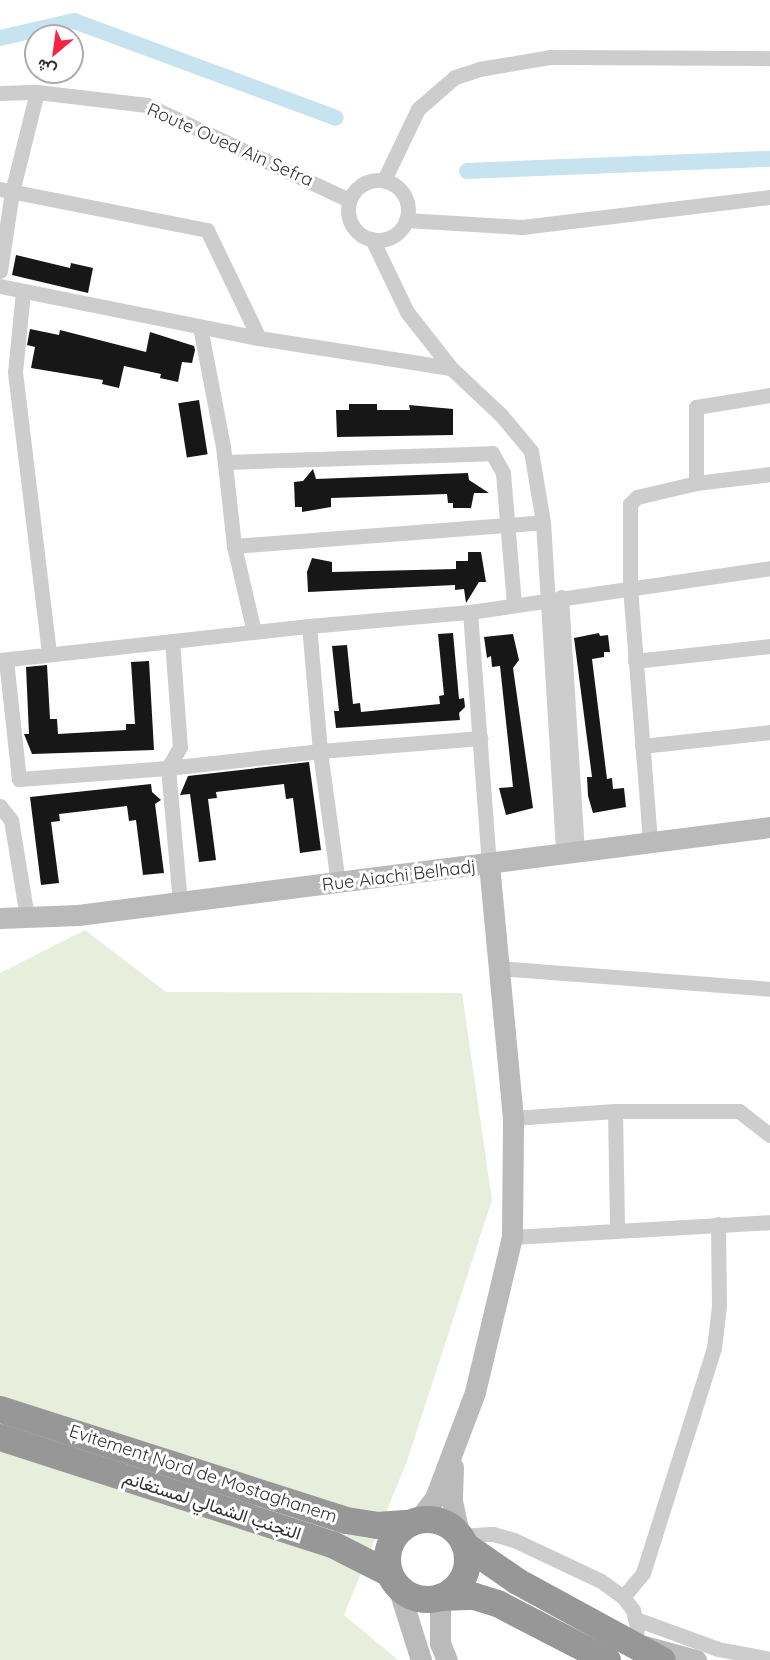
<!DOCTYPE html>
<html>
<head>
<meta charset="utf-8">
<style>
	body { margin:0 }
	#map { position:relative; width:770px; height:1660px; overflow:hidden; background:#fff; font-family:Quicksand,Vazirmatn,sans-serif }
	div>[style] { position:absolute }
	.green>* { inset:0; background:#e7eedc }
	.canal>* { height:16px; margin:-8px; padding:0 8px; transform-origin:8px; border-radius:8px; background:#c7e3ef }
	.building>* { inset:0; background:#171717; transform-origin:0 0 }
	.street>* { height:15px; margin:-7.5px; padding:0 7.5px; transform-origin:7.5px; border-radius:7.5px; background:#cdcdcd }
	.street>.ring { margin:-7.5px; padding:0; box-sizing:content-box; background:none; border:15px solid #cdcdcd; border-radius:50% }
	.secondary>* { height:21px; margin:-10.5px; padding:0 10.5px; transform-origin:10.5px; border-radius:10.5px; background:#bababa }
	.highway>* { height:27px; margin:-13.5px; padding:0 13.5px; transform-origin:13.5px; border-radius:13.5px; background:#979797 }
	.highway>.ring { margin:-13.5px; padding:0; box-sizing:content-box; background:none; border:27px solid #979797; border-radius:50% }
	span { translate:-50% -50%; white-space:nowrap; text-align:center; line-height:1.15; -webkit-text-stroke:6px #fff; paint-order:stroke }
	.street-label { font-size:18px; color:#303030 }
	.north { position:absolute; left:24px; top:24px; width:60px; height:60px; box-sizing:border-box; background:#fff; border:2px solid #acacac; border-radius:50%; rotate:209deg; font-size:16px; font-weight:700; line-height:24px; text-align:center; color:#303030 }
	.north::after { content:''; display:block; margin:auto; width:21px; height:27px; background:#f52344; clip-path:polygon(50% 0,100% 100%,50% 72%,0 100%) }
</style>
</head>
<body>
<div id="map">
	<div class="green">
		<i style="clip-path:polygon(85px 930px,166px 992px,462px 993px,492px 1200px,407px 1461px,344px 1615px,398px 1660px,0 1660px,0 973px)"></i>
	</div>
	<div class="canal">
		<i style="left:0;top:38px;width:76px;rotate:-12.9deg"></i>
		<i style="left:74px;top:21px;width:279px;rotate:20.3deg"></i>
		<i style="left:467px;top:171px;width:303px;rotate:-2.3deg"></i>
	</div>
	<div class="building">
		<i style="clip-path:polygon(16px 255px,70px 268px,71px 263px,93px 268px,88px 293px,12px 275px)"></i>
		<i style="clip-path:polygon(30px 329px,59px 335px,60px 330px,146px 352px,150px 332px,194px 346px,195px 350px,192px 363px,182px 362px,178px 382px,160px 378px,161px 374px,124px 366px,119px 388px,102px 384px,103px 380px,31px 368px,35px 347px,27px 345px)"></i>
		<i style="left:199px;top:400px;width:55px;height:21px;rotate:81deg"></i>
		<i style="clip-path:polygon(349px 404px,377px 404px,377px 410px,410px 410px,409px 405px,453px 409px,453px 435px,337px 437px,336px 410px,349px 410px)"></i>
		<i style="clip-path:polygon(313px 469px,316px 479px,468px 473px,469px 480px,489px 493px,474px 493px,471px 508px,453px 508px,453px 503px,448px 503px,447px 494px,331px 498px,331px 507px,302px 512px,302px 507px,295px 507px,294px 482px,303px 481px)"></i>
		<i style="clip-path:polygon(468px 552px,481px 552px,486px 582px,479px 582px,466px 603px,464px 589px,455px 590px,455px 585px,308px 592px,307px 572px,312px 558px,332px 562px,332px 572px,456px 569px,456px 561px,468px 561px)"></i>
		<i style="clip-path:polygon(453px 633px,459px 699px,464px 698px,465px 707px,459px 713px,460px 720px,336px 728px,334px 711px,339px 711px,332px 646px,347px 645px,353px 704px,360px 703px,361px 712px,440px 704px,439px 696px,444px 695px,438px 634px)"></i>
		<i style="clip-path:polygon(599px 633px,600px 636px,608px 635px,610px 652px,604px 652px,604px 657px,592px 659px,607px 779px,612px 778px,613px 789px,624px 788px,626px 807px,593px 813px,588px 796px,587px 777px,592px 777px,574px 638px)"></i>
		<i style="clip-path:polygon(513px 634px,519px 660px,513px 668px,533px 808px,506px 815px,499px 788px,513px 787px,500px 666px,492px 667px,491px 656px,487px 658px,484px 637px)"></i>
		<i style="clip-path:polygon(149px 661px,154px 750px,32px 754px,24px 734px,29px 734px,26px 667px,47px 665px,50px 719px,57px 719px,58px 734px,126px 730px,126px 724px,135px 724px,131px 662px)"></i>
		<i style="clip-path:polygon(309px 762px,321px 850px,300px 853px,293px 798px,286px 799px,284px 784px,216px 792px,217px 798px,208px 799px,216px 860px,199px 862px,190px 794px,180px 795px,188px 776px)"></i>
		<i style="clip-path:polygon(151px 784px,152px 792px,161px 800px,155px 804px,164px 873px,143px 875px,136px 820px,129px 821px,127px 806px,59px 814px,60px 821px,51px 822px,59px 883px,41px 885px,30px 797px)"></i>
	</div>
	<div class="street">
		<i style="left:0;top:93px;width:37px;rotate:-2deg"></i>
		<i style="left:37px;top:92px;width:111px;rotate:6.7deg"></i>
		<i style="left:147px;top:105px;width:223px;rotate:25.2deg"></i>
		<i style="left:384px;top:180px;width:79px;rotate:-64.4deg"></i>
		<i style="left:418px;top:109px;width:49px;rotate:-40.9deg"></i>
		<i style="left:455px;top:77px;width:25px;rotate:-18deg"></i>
		<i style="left:479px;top:69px;width:73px;rotate:-9.5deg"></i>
		<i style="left:551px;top:57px;width:219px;rotate:0.3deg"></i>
		<i class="ring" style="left:348px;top:180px;width:45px;height:45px"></i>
		<i style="left:0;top:189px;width:211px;rotate:11.2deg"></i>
		<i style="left:207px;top:230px;width:120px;rotate:64.3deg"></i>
		<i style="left:406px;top:220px;width:116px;rotate:3.5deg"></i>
		<i style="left:522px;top:227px;width:250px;rotate:-6.9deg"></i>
		<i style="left:372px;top:239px;width:81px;rotate:64.4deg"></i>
		<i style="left:407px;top:312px;width:71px;rotate:51.8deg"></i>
		<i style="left:451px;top:368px;width:69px;rotate:43.2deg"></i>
		<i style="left:501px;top:415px;width:47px;rotate:50.2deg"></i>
		<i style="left:531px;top:451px;width:72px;rotate:80.4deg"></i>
		<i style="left:543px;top:522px;width:330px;rotate:86.5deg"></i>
		<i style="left:0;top:271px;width:80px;rotate:-81.4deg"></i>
		<i style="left:12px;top:192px;width:103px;rotate:-76deg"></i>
		<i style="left:0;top:286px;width:264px;rotate:11.4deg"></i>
		<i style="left:259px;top:338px;width:194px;rotate:8.9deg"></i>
		<i style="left:23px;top:291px;width:81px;rotate:95.6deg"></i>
		<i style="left:15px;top:372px;width:282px;rotate:83.1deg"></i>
		<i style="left:200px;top:327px;width:121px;rotate:79.1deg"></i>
		<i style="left:223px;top:446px;width:101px;rotate:83.7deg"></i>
		<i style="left:234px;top:546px;width:88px;rotate:76.9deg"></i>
		<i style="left:225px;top:462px;width:267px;rotate:-1.9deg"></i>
		<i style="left:492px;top:453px;width:23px;rotate:61deg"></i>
		<i style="left:503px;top:473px;width:132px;rotate:85.2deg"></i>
		<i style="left:696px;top:483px;width:76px;rotate:-90deg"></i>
		<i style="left:696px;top:407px;width:75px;rotate:-9.2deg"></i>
		<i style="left:234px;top:546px;width:310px;rotate:-4.4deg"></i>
		<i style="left:561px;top:597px;width:254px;rotate:86.4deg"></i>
		<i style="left:470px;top:612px;width:254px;rotate:85.7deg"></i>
		<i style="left:172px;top:641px;width:106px;rotate:85.7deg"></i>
		<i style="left:180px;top:747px;width:24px;rotate:120deg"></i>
		<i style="left:168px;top:768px;width:153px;rotate:-6.4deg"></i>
		<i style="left:320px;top:751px;width:125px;rotate:-95deg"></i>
		<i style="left:0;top:660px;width:311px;rotate:-6.3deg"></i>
		<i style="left:309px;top:626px;width:162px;rotate:-5deg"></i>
		<i style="left:470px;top:612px;width:303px;rotate:-8.3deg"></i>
		<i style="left:6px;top:660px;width:120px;rotate:83.8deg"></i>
		<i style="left:19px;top:779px;width:149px;rotate:-4.2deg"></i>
		<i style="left:168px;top:768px;width:136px;rotate:84.9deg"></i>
		<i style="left:635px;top:661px;width:136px;rotate:-6.3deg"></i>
		<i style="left:642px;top:746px;width:129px;rotate:-6.2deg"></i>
		<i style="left:0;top:806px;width:18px;rotate:52deg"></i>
		<i style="left:11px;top:820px;width:98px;rotate:80.6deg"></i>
		<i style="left:650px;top:841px;width:253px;rotate:-94.5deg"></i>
		<i style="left:630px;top:589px;width:85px;rotate:-90deg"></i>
		<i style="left:630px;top:504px;width:10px;rotate:-45deg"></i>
		<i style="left:637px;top:497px;width:61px;rotate:-13.3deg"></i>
		<i style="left:696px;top:483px;width:75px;rotate:-6.9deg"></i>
		<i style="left:338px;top:883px;width:133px;rotate:-97.8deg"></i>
		<i style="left:320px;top:751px;width:161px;rotate:-4.6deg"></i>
		<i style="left:499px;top:968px;width:272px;rotate:4.4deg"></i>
		<i style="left:615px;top:1111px;width:118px;rotate:89deg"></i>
		<i style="left:513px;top:1118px;width:102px;rotate:-3.9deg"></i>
		<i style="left:615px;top:1111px;width:124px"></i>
		<i style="left:739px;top:1111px;width:39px;rotate:38deg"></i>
		<i style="left:512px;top:1237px;width:258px;rotate:-3.3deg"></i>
		<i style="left:461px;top:1536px;width:32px;rotate:-4deg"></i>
		<i style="left:493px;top:1534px;width:22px;rotate:16deg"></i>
		<i style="left:514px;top:1540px;width:96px;rotate:25.2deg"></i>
		<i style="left:601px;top:1581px;width:27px;rotate:36deg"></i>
		<i style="left:623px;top:1597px;width:16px;rotate:52deg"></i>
		<i style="left:633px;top:1610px;width:17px;rotate:77deg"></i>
		<i style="left:637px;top:1627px;width:17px;rotate:97deg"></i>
		<i style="left:623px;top:1597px;width:31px;rotate:-50deg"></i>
		<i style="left:643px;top:1573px;width:236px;rotate:-72.5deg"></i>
		<i style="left:714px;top:1348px;width:42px;rotate:-83.2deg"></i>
		<i style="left:719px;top:1306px;width:82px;rotate:-90.7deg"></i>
		<i style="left:636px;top:1619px;width:87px;rotate:20.1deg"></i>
		<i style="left:718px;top:1649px;width:53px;rotate:10.9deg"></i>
	</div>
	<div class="secondary">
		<i style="left:0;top:918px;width:78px;rotate:-2.2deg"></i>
		<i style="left:78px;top:915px;width:698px;rotate:-7.25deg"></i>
		<i style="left:453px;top:1467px;width:34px;rotate:92deg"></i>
		<i style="left:452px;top:1501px;width:34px;rotate:78deg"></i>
		<i style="left:419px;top:1519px;width:26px;rotate:-53deg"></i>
		<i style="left:435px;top:1498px;width:113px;rotate:-69.3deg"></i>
		<i style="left:475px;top:1392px;width:159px;rotate:-76.6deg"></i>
		<i style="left:512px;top:1237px;width:119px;rotate:-89.5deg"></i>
		<i style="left:513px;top:1118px;width:254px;rotate:-95.4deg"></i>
		<i style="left:398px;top:1587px;width:77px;rotate:72.5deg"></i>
		<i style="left:440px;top:1597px;width:46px;rotate:90deg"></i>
		<i style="left:440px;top:1643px;width:18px;rotate:68deg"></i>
		<i style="left:645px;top:1646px;width:53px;rotate:15.4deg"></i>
	</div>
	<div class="highway">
		<i style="left:0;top:1409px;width:363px;rotate:17.8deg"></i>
		<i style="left:346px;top:1520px;width:31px;rotate:9deg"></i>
		<i style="left:377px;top:1525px;width:31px;rotate:-4deg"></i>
		<i style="left:0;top:1437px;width:349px;rotate:17.9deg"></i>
		<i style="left:332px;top:1544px;width:64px;rotate:27deg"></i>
		<i class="ring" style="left:387px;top:1519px;width:53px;height:53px"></i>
		<i style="left:465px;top:1545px;width:63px;rotate:34.7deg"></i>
		<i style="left:517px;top:1581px;width:165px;rotate:28.6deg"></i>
		<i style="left:440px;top:1597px;width:34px;rotate:-2deg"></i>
		<i style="left:474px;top:1596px;width:24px;rotate:17deg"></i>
		<i style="left:497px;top:1603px;width:124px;rotate:27.4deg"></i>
	</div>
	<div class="street-label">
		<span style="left:230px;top:145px;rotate:24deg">Route Oued Ain Sefra</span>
		<span style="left:399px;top:876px;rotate:-7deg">Rue Aiachi Belhadj</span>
		<span style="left:203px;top:1474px;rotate:18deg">Evitement Nord de Mostaghanem</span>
		<span style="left:212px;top:1506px;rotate:18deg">التجنب الشمالي لمستغانم</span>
	</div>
	<div class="north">ش</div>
</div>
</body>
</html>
